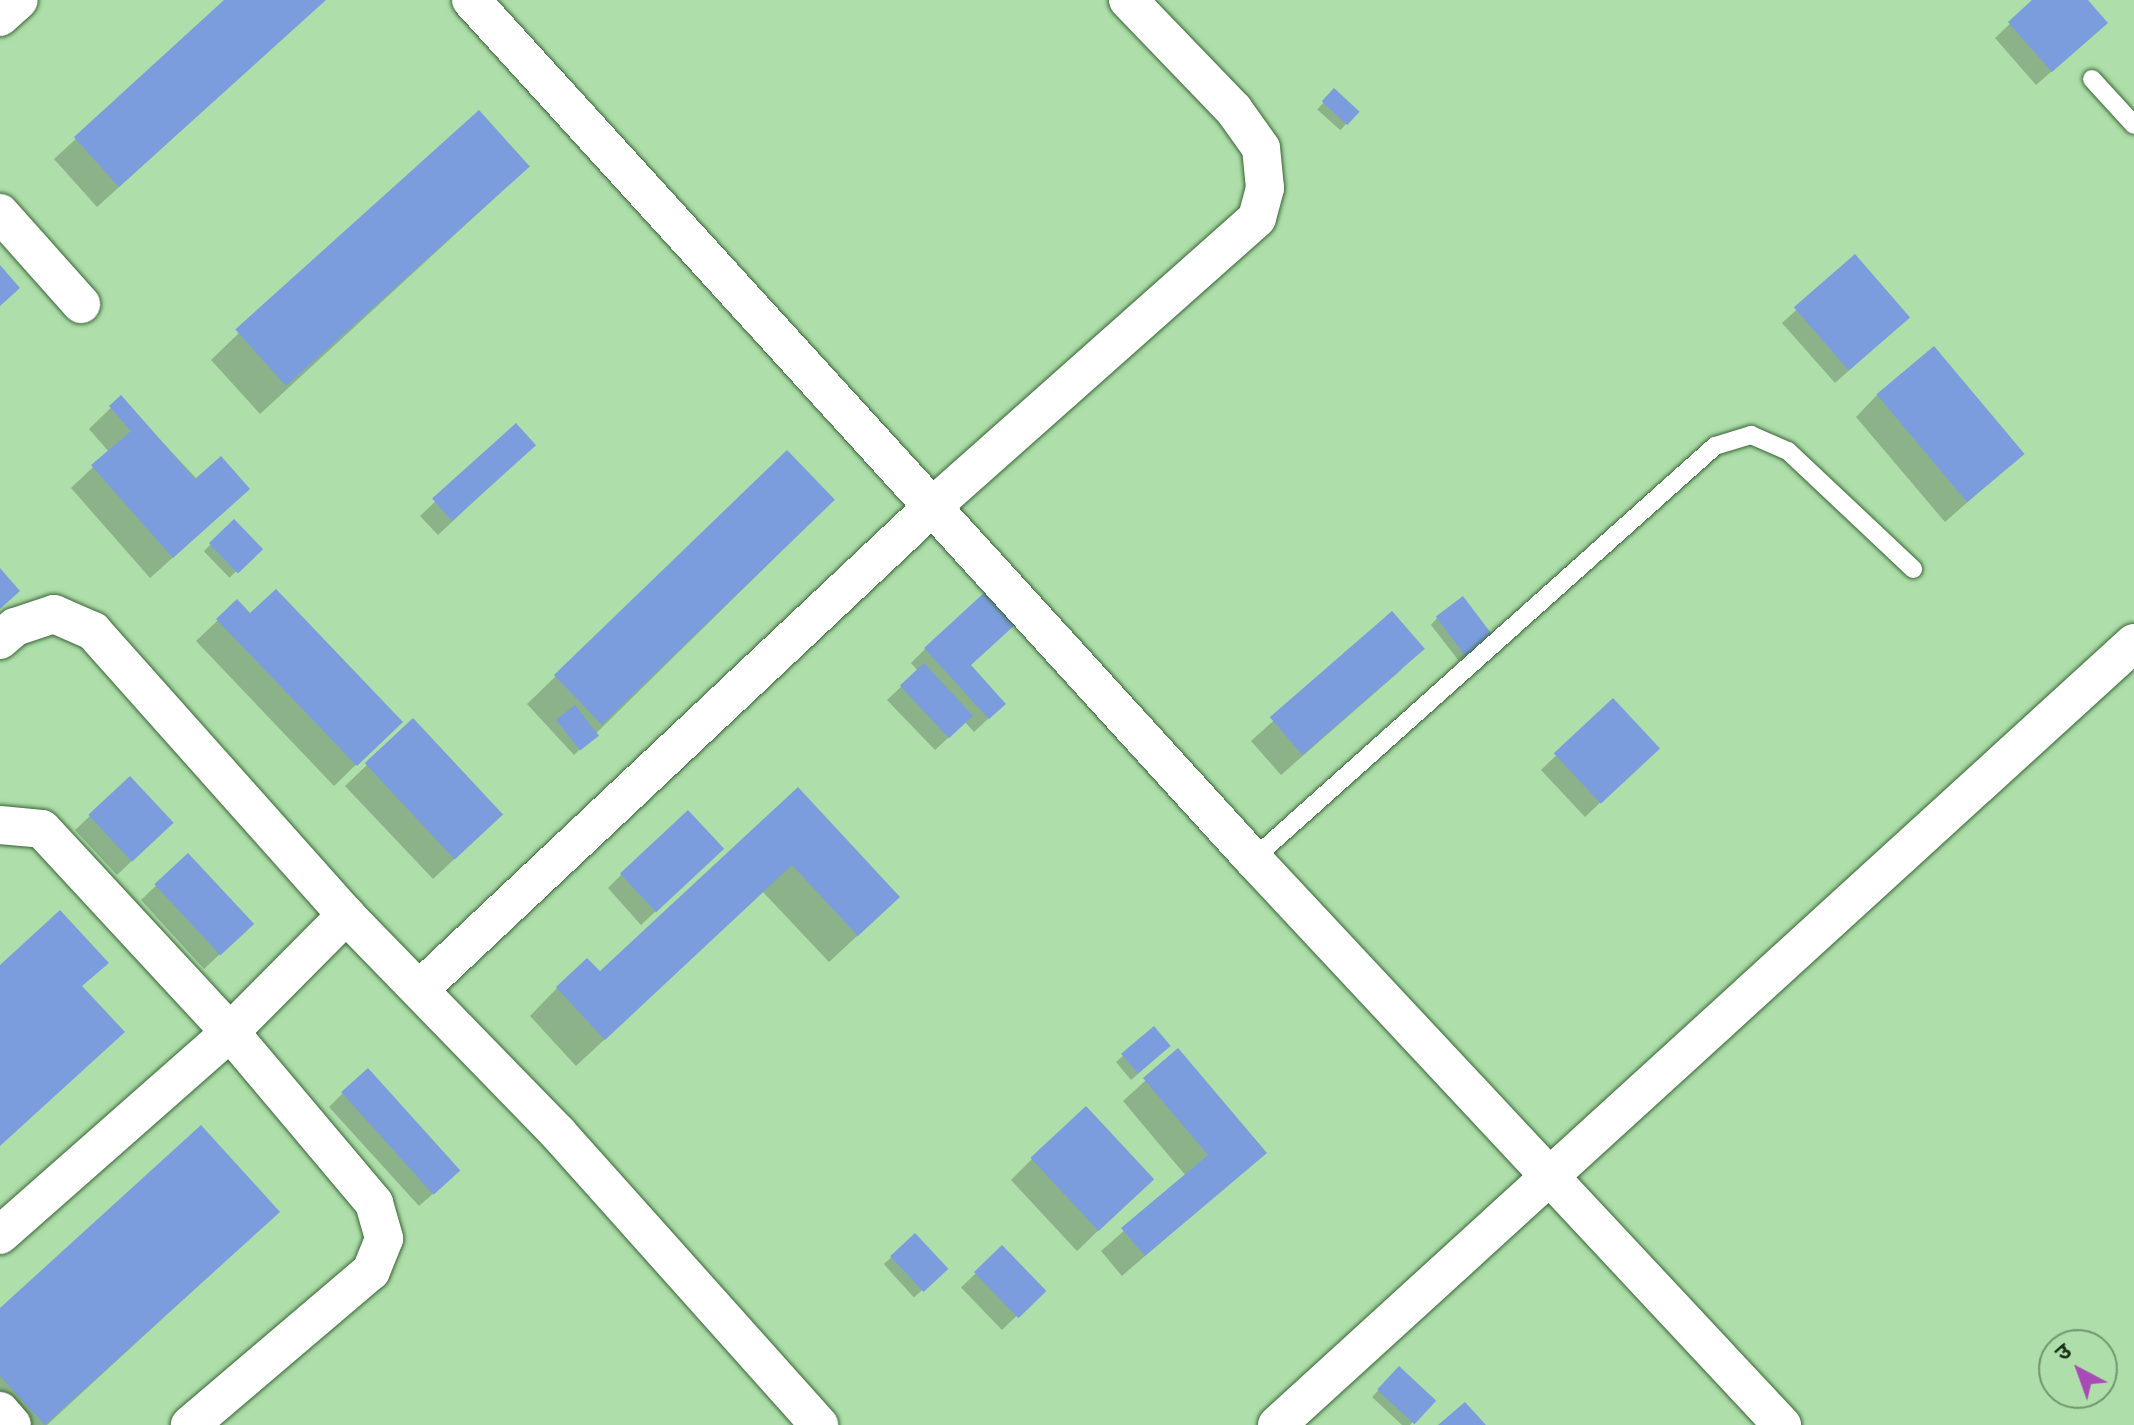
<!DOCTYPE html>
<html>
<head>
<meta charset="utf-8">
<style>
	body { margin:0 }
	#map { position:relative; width:2134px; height:1425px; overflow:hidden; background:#aedfaa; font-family:"Alegreya Sans","Noto Sans Devanagari",sans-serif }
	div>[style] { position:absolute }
	.shadow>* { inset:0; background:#0003; transform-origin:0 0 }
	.building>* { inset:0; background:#7c9ddd; transform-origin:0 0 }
	.roads { filter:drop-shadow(0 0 2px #386436) drop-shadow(0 0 2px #386436) }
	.lane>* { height:18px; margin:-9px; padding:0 9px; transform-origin:9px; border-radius:9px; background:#fff }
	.street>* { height:38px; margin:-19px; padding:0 19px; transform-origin:19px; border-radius:19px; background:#fff }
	span { translate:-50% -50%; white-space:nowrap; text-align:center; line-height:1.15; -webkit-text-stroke:7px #aedfaa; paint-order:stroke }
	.north { position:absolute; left:2038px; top:1329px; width:80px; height:80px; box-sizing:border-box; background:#aedfaa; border:2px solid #729770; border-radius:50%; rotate:319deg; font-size:22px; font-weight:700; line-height:32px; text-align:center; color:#192c18 }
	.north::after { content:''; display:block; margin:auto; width:28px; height:36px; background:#a94bb5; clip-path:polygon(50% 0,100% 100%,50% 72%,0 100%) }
</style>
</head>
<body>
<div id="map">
	<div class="shadow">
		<i style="clip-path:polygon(227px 0,325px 0,97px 207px,54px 159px)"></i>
		<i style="clip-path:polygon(2035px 0,2085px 0,2091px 37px,2036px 85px,1995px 38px)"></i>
		<i style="left:1334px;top:91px;width:31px;height:25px;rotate:42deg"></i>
		<i style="clip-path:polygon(500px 193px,260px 414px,211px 360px,239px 333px)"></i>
		<i style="clip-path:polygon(1855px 257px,1893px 331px,1835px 383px,1782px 323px)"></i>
		<i style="clip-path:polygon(1877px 395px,2022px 454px,1945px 522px,1856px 417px)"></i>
		<i style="clip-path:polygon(121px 398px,226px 510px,150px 578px,71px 488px,109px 452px,89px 429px)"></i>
		<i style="clip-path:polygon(515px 426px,519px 459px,438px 535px,420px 516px)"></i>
		<i style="clip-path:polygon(787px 452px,805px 528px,574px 755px,527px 704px)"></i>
		<i style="left:234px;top:522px;width:37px;height:42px;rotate:46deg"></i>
		<i style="clip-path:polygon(1392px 614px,1401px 670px,1281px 775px,1251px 741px)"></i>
		<i style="clip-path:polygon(250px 616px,400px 722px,334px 786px,196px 641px,218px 620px)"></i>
		<i style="clip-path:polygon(1437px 618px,1484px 642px,1459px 661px,1431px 625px)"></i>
		<i style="clip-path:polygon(925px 649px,968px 665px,989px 718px,974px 732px,965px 722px,935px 750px,887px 700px,918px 671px,911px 663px)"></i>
		<i style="clip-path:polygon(1613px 701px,1643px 762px,1585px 817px,1541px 770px)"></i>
		<i style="clip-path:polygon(413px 721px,480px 835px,433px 879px,345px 786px)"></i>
		<i style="clip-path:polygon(798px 790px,870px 924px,829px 962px,763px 892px,576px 1066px,530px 1016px,557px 988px,600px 974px)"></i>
		<i style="clip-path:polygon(90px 816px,172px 823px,117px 875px,75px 830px)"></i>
		<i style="clip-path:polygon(187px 856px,237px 938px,204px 969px,141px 900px)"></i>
		<i style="clip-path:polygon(707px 863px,641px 925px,608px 888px,622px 874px)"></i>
		<i style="clip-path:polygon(1153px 1029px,1162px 1053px,1131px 1080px,1116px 1062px)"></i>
		<i style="clip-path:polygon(1178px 1051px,1264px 1152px,1122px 1276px,1101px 1251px,1186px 1176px,1123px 1101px)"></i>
		<i style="clip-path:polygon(343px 1093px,444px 1184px,419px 1206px,329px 1107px)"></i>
		<i style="clip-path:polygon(1032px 1159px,1130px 1200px,1077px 1251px,1011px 1180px)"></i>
		<i style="clip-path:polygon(278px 1212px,47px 1425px,0 1425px,0 1311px)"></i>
		<i style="left:915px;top:1236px;width:45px;height:42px;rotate:48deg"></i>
		<i style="left:1002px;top:1248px;width:59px;height:57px;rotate:46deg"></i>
		<i style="clip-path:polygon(1399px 1369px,1433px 1401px,1410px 1425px,1402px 1425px,1372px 1397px)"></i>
	</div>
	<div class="building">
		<i style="clip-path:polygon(224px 0,326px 0,119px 187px,74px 137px)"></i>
		<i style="clip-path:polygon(2032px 0,2088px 0,2108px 23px,2052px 72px,2008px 22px)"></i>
		<i style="left:1334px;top:88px;width:35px;height:18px;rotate:43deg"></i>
		<i style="left:479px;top:110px;width:76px;height:328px;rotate:48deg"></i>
		<i style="left:1855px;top:254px;width:84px;height:81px;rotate:49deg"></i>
		<i style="clip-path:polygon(0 265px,20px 288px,0 306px)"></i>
		<i style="left:1934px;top:346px;width:141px;height:75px;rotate:50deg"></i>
		<i style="clip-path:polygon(121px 395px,195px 479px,221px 456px,250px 489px,173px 558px,91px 465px,131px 431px,109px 406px)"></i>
		<i style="left:516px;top:423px;width:30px;height:113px;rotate:48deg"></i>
		<i style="left:787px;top:450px;width:69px;height:324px;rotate:46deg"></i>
		<i style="left:234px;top:519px;width:42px;height:35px;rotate:46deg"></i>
		<i style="clip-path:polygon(0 568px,20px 591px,0 609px)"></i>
		<i style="clip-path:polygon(276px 589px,403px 722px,357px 766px,216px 619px,237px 599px,250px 613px)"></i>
		<i style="clip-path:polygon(986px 591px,1016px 624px,971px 665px,1006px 704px,989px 719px,924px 648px)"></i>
		<i style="left:1463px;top:596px;width:50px;height:34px;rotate:53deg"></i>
		<i style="left:1392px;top:611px;width:50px;height:162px;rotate:49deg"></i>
		<i style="left:924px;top:663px;width:72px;height:33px;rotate:47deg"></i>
		<i style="left:1613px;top:698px;width:69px;height:81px;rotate:47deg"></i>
		<i style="left:575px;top:705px;width:39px;height:24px;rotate:52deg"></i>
		<i style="left:413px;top:718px;width:132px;height:66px;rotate:47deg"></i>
		<i style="left:130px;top:776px;width:64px;height:57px;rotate:47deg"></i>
		<i style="clip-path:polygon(798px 787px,900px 897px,858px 936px,792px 865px,605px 1040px,556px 987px,587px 958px,600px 971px)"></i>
		<i style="left:688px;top:810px;width:53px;height:93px;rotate:47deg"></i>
		<i style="left:188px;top:853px;width:97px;height:46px;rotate:47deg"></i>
		<i style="clip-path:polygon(60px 910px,109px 963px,82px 986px,125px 1032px,0 1146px,0 965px)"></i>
		<i style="left:1154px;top:1026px;width:26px;height:43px;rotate:50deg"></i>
		<i style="clip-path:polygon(1178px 1048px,1267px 1153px,1145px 1256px,1121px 1228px,1208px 1155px,1143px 1078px)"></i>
		<i style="left:368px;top:1068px;width:138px;height:36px;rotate:48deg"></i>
		<i style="left:1086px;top:1106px;width:100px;height:76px;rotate:47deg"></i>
		<i style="clip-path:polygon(201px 1125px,280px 1212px,45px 1425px,0 1376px,0 1308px)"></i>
		<i style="left:915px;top:1233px;width:49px;height:34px;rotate:47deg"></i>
		<i style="left:1002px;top:1245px;width:64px;height:39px;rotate:46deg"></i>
		<i style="left:1399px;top:1366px;width:51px;height:32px;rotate:43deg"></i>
		<i style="clip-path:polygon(1465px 1402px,1486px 1425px,1438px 1425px)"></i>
	</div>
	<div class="roads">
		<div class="lane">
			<i style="left:2092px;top:79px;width:62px;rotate:47.6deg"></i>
			<i style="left:1253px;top:859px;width:620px;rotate:-41.79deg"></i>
			<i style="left:1715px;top:446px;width:38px;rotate:-17deg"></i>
			<i style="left:1751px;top:435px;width:40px;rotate:23.4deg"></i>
			<i style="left:1788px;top:451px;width:172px;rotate:43.3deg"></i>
		</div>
		<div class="street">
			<i style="left:471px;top:0;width:1162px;rotate:47.69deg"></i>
			<i style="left:1253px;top:859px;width:775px;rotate:46.94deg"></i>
			<i style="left:0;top:17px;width:25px;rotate:-42deg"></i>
			<i style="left:0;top:213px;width:122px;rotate:48.3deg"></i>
			<i style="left:0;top:640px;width:20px;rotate:-41deg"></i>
			<i style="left:15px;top:627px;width:41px;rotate:-18.4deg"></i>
			<i style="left:54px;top:614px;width:43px;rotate:23.6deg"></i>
			<i style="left:93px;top:631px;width:380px;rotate:48.3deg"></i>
			<i style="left:346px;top:915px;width:304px;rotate:45.8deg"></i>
			<i style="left:558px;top:1133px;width:392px;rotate:48.2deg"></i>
			<i style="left:0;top:825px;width:42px;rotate:5.4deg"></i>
			<i style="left:42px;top:829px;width:277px;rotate:47.2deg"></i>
			<i style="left:230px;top:1032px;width:224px;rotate:49.9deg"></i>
			<i style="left:374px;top:1203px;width:37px;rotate:74deg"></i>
			<i style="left:384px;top:1239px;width:35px;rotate:112deg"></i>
			<i style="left:371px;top:1271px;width:238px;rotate:139.6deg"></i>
			<i style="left:421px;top:988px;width:703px;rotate:-43.27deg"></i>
			<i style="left:933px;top:506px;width:433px;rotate:-41.6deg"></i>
			<i style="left:1257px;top:218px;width:31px;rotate:-75deg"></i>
			<i style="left:1265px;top:188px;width:40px;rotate:-95.7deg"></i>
			<i style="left:1261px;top:148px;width:47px;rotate:-125.4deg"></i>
			<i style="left:1234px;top:110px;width:153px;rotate:-133.9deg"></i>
			<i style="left:0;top:1235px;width:307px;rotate:-41.4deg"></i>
			<i style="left:230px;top:1032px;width:165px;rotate:-45.2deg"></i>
			<i style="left:0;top:1411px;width:18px;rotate:49deg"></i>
			<i style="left:1277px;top:1425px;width:1160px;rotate:-42.38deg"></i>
		</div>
	</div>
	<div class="north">उ</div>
</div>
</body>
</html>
